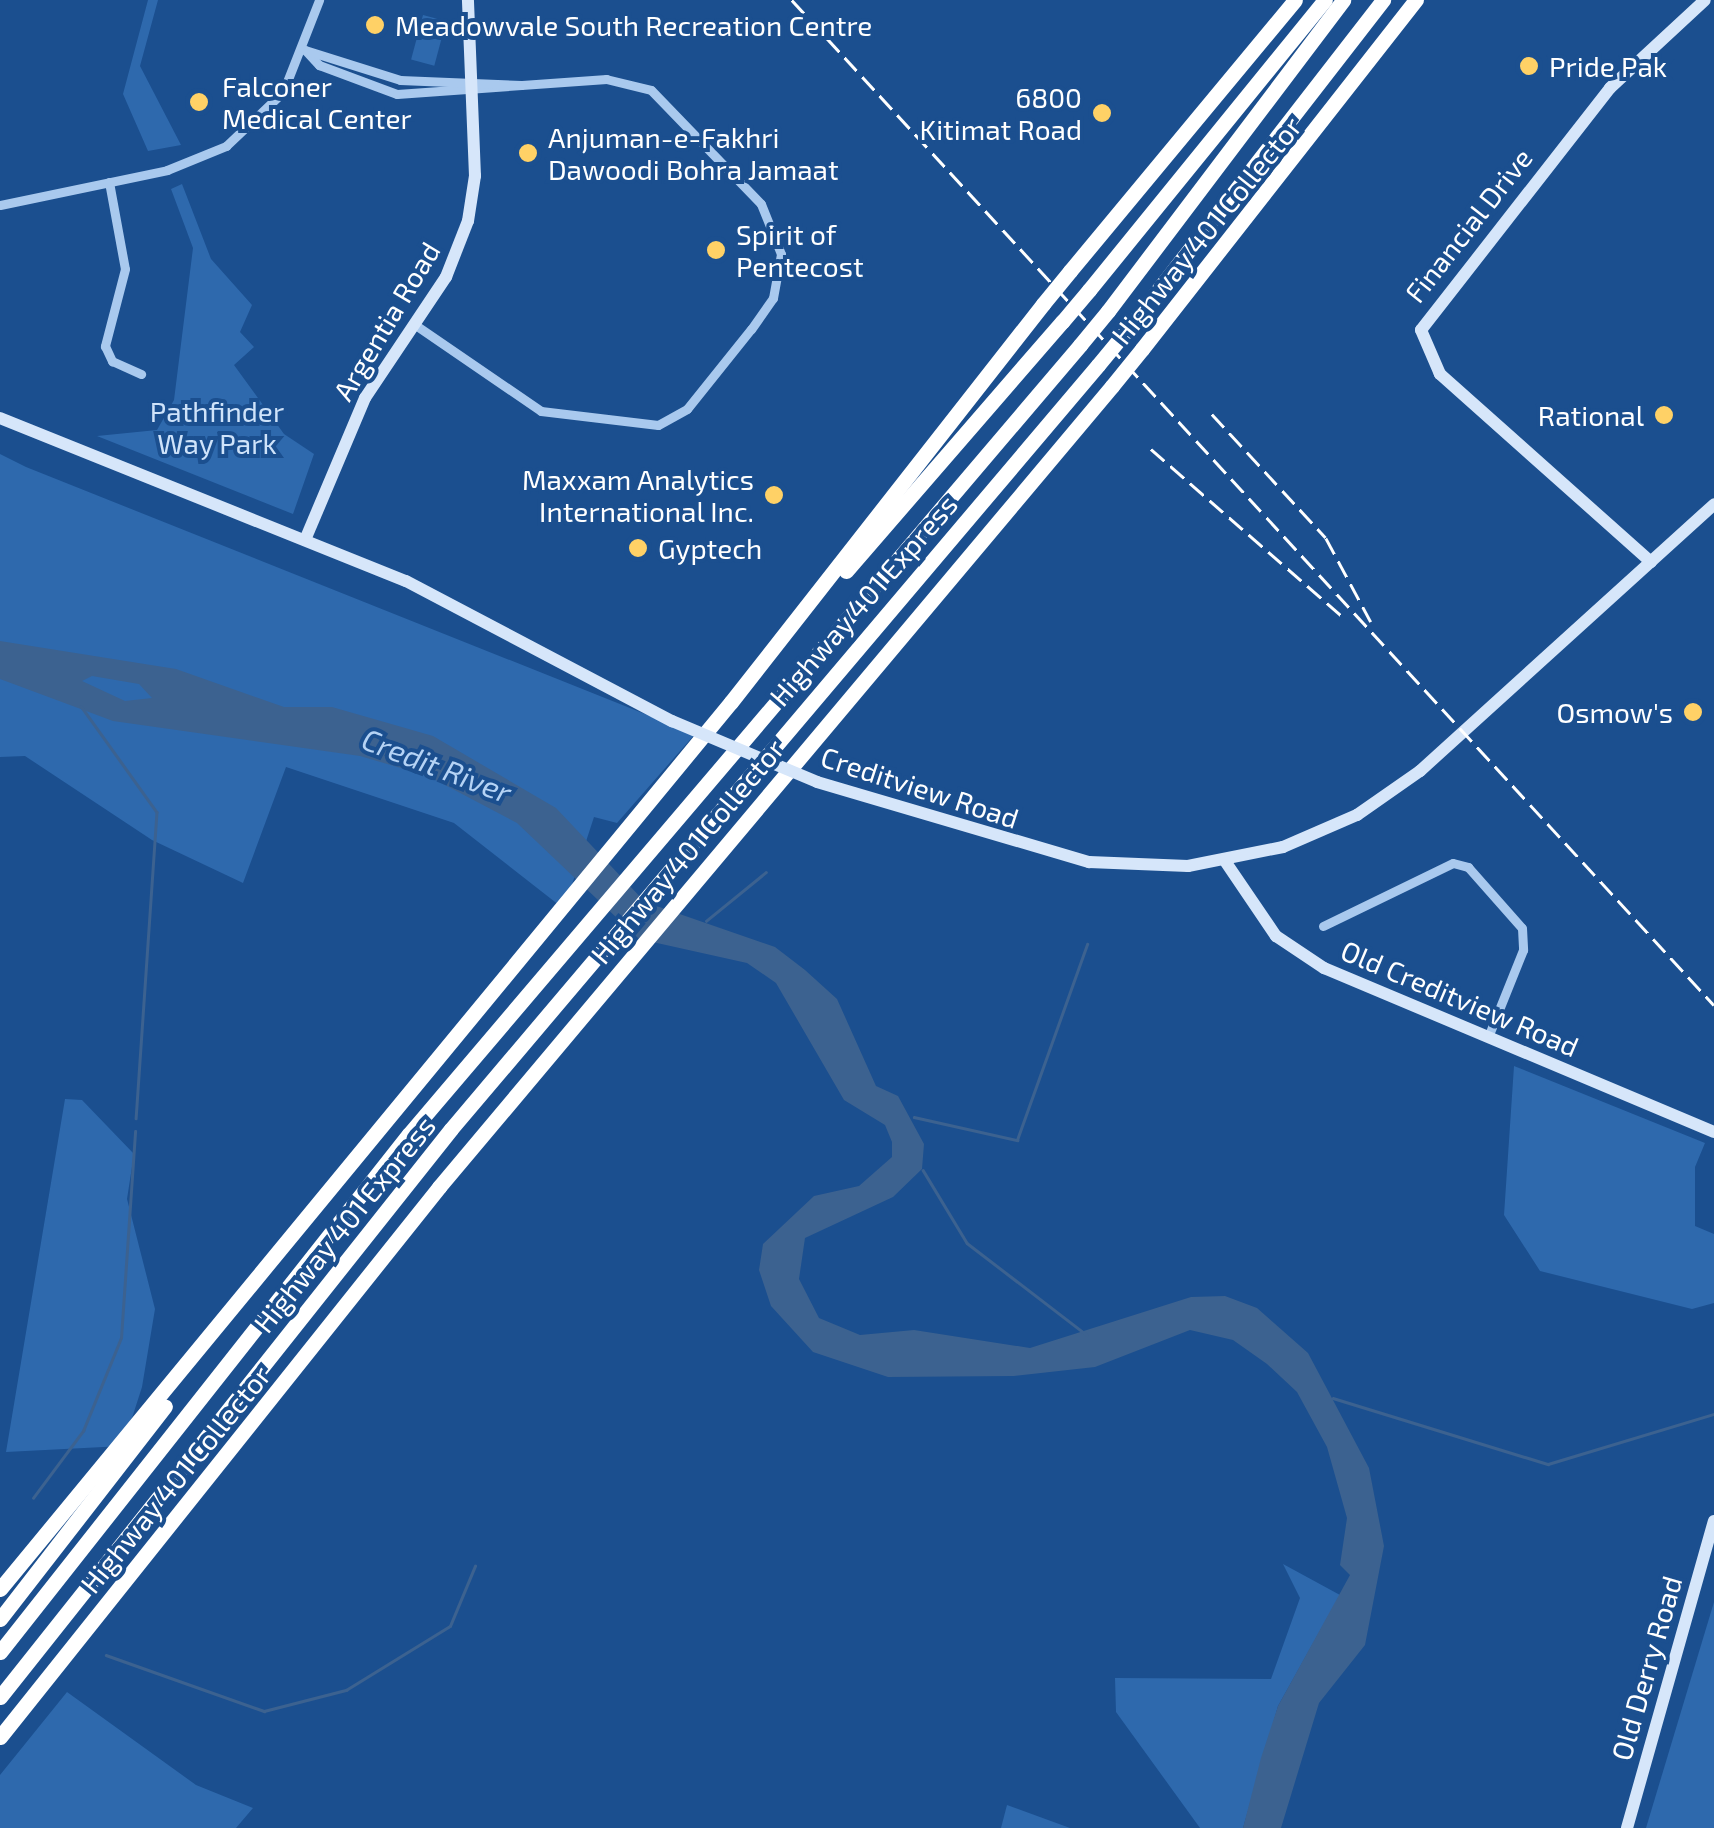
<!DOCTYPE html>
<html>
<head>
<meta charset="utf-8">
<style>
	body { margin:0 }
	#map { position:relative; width:1714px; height:1828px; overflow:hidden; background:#1b4f8f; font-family:"Exo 2",sans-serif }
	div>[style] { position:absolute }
	.green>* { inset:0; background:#2e69ad; transform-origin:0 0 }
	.water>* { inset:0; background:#3c6290 }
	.stream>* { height:2.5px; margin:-1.25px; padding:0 1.25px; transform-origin:1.25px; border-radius:1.25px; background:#3c6290 }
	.street>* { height:9px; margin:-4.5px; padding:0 4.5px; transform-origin:4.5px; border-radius:4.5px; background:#a9c9ee }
	.secondary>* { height:12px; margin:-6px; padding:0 6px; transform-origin:6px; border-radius:6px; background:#d6e6fa }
	.highway>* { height:15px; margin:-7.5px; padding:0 7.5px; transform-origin:7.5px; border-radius:7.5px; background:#fff }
	.rail>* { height:2.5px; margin-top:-1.25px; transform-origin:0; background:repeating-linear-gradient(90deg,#fff 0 18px,transparent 0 26px) }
	.secondary-bridge>* { height:12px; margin:-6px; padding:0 6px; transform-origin:6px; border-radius:6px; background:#d6e6fa }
	.highway-bridge>* { height:15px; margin:-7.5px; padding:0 7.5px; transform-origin:7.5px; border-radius:7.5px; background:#fff }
	.dots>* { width:28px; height:28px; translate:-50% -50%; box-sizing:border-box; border:5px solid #1b4f8f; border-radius:50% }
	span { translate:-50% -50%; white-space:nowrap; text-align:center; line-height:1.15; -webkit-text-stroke:8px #1b4f8f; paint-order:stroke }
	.poi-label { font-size:28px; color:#fff }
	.left { translate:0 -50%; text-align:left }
	.right { translate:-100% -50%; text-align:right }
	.street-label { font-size:28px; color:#fff }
	.park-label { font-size:28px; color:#cfe3fa }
	.water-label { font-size:30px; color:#b5d3f5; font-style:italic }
</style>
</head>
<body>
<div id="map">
	<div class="green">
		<i style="clip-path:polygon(148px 0,158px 0,140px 66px,181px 145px,148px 151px,123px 94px)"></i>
		<i style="left:423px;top:15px;width:24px;height:46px;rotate:15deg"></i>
		<i style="clip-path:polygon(182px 184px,211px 259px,252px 305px,240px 332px,254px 347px,234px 365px,284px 434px,314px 454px,293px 514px,97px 436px,157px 430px,174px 400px,193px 248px,171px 189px)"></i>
		<i style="clip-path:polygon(0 454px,26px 467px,695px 734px,617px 823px,594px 817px,564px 909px,454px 823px,286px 767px,243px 883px,152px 840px,25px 756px,0 757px)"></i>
		<i style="clip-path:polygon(1514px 1066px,1705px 1143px,1695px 1167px,1695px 1226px,1714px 1234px,1714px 1303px,1692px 1309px,1540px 1271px,1504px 1215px)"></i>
		<i style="clip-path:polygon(65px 1099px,82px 1100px,134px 1154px,127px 1199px,155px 1309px,142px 1387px,123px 1446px,6px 1452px)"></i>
		<i style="clip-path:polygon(1283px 1564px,1340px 1595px,1278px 1706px,1243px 1828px,1200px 1828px,1116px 1712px,1115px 1678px,1271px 1679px,1300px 1598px)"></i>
		<i style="clip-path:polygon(1714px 1602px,1714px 1828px,1646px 1828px)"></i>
		<i style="clip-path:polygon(67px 1692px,196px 1785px,253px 1808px,236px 1828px,0 1828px,0 1775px)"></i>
		<i style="clip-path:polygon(1007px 1805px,1070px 1828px,1001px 1828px)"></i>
	</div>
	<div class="water">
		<i style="clip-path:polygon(evenodd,0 641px,176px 669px,284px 707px,332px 707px,433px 736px,556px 808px,645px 902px,775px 947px,805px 970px,837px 999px,876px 1086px,898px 1096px,924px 1144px,922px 1169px,893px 1197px,805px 1238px,799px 1279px,819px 1318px,860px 1335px,914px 1330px,1030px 1348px,1191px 1297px,1225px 1296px,1257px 1308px,1308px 1353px,1369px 1468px,1384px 1546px,1365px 1645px,1319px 1703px,1281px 1828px,1243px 1828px,1261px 1758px,1278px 1706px,1350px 1575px,1340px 1565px,1347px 1518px,1327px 1447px,1297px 1392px,1267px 1364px,1233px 1340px,1190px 1330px,1095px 1367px,1014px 1376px,888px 1377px,813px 1352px,771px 1306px,759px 1270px,763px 1244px,814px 1196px,859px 1186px,892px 1157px,892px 1142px,885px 1125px,844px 1100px,776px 983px,747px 963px,639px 939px,517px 823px,428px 776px,360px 756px,113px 721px,0 679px,0 641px,92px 676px,139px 684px,152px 698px,125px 701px,82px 681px,92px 676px)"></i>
	</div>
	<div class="stream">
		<i style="left:81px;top:706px;width:130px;rotate:54.4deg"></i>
		<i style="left:157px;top:812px;width:307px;rotate:93.9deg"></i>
		<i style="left:706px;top:921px;width:77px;rotate:-39.2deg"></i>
		<i style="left:914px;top:1117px;width:106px;rotate:12.6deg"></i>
		<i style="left:1017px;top:1140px;width:208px;rotate:-70.3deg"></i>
		<i style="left:923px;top:1170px;width:85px;rotate:58.9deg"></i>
		<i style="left:967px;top:1243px;width:151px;rotate:37.5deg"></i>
		<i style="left:1333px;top:1398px;width:225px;rotate:17.1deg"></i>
		<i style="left:1548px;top:1464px;width:173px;rotate:-16.8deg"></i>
		<i style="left:33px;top:1498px;width:84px;rotate:-53.3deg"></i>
		<i style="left:83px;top:1431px;width:100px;rotate:-67.8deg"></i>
		<i style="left:121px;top:1338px;width:207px;rotate:-86.1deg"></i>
		<i style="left:106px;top:1655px;width:168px;rotate:19.5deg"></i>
		<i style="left:264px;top:1711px;width:85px;rotate:-14.4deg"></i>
		<i style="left:346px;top:1690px;width:122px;rotate:-31.6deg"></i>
		<i style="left:450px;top:1626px;width:65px;rotate:-67.4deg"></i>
	</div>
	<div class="street">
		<i style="left:305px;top:50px;width:21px;rotate:47deg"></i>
		<i style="left:319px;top:65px;width:83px;rotate:20.4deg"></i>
		<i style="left:397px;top:94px;width:210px;rotate:-4.1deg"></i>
		<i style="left:606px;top:79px;width:46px;rotate:13.7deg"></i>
		<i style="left:651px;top:90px;width:158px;rotate:46deg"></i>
		<i style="left:761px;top:204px;width:54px;rotate:68.2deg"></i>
		<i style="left:781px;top:254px;width:45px;rotate:100.3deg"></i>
		<i style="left:773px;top:298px;width:38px;rotate:125deg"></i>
		<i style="left:751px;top:329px;width:102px;rotate:128.7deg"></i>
		<i style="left:687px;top:409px;width:33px;rotate:151deg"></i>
		<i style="left:658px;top:425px;width:118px;rotate:-173.2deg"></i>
		<i style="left:541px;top:411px;width:150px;rotate:-145.6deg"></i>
		<i style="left:305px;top:50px;width:100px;rotate:17.5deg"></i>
		<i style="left:400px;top:80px;width:121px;rotate:2.4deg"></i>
		<i style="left:109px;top:182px;width:88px;rotate:79.6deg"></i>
		<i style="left:125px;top:269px;width:80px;rotate:104.6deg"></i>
		<i style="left:105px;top:346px;width:17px;rotate:65deg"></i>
		<i style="left:112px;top:361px;width:32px;rotate:24deg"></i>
		<i style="left:0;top:205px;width:171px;rotate:-11.8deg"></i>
		<i style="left:167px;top:170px;width:64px;rotate:-22.1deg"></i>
		<i style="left:226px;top:146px;width:79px;rotate:-43.5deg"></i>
		<i style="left:283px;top:92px;width:99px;rotate:-68.6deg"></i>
		<i style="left:1323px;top:926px;width:144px;rotate:-25.9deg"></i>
		<i style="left:1453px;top:863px;width:16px;rotate:15deg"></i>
		<i style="left:1468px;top:867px;width:81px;rotate:48.5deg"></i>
		<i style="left:1522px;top:928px;width:22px;rotate:87deg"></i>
		<i style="left:1523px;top:950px;width:94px;rotate:111.9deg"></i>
	</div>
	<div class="secondary">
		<i style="left:0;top:418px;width:437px;rotate:21.9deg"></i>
		<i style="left:406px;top:581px;width:301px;rotate:27.8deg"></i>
		<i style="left:305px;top:540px;width:154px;rotate:-67.1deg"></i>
		<i style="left:365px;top:398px;width:146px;rotate:-56.2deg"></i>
		<i style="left:446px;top:277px;width:60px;rotate:-68.6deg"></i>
		<i style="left:468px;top:221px;width:46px;rotate:-81.2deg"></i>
		<i style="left:475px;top:176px;width:176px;rotate:-92.3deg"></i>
		<i style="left:1651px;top:562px;width:283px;rotate:-138.3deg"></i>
		<i style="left:1440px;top:374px;width:48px;rotate:-113.4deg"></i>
		<i style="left:1421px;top:330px;width:307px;rotate:-52deg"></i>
		<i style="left:1610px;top:88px;width:129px;rotate:-42.8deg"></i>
		<i style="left:817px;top:782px;width:284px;rotate:16.4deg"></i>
		<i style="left:1089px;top:862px;width:99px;rotate:2.3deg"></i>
		<i style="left:1188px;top:866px;width:97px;rotate:-11.3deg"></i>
		<i style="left:1283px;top:847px;width:81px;rotate:-23.4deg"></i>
		<i style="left:1357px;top:815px;width:77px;rotate:-34.9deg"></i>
		<i style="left:1420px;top:771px;width:397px;rotate:-42.2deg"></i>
		<i style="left:1225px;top:861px;width:91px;rotate:55.8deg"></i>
		<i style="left:1276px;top:936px;width:58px;rotate:33.7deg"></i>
		<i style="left:1324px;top:968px;width:423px;rotate:22.8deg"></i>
		<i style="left:1627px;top:1828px;width:319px;rotate:-74.2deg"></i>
	</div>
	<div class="highway">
		<i style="left:1070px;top:271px;width:352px;rotate:-50.3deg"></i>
		<i style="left:1089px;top:290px;width:374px;rotate:-50.9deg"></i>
		<i style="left:1108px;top:311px;width:390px;rotate:-52.9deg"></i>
		<i style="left:1127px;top:330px;width:418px;rotate:-52.2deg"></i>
		<i style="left:1142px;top:349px;width:444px;rotate:-51.9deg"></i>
		<i style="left:846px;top:571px;width:330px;rotate:-49.1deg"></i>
		<i style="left:0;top:1589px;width:1149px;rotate:-50.51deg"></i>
		<i style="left:731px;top:702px;width:506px;rotate:-51.91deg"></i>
		<i style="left:0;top:1619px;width:269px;rotate:-52.2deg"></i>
		<i style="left:0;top:1652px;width:660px;rotate:-51.71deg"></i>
		<i style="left:409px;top:1134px;width:1036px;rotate:-49.62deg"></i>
		<i style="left:0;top:1697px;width:725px;rotate:-51.55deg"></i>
		<i style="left:451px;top:1129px;width:1001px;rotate:-49.74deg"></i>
		<i style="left:0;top:1737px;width:704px;rotate:-51.4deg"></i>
		<i style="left:439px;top:1187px;width:1046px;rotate:-49.96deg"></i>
	</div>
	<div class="rail">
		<i style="left:792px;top:0;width:1364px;rotate:47.47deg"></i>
		<i style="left:1212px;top:414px;width:168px;rotate:47.4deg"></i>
		<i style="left:1326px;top:538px;width:95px;rotate:61.8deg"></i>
		<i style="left:1151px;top:449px;width:254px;rotate:41.2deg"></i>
	</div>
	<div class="secondary-bridge">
		<i style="left:672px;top:721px;width:157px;rotate:22.8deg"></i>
	</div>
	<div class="highway-bridge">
		<i style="left:1043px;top:304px;width:43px;rotate:-50.7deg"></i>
		<i style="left:1062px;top:322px;width:42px;rotate:-49.8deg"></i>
		<i style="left:1080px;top:345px;width:44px;rotate:-50.5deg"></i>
		<i style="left:1098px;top:365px;width:45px;rotate:-50.4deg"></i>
		<i style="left:1112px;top:386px;width:48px;rotate:-51deg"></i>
	</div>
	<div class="dots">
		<i style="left:375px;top:25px;background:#ffd166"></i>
		<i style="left:1529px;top:66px;background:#ffd166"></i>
		<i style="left:199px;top:102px;background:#ffd166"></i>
		<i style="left:1102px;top:113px;background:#ffd166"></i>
		<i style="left:528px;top:153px;background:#ffd166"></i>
		<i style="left:716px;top:250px;background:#ffd166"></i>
		<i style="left:1664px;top:415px;background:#ffd166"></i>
		<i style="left:774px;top:495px;background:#ffd166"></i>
		<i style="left:638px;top:548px;background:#ffd166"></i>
		<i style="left:1693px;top:712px;background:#ffd166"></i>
	</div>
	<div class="poi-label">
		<span class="left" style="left:395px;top:25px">Meadowvale South Recreation Centre</span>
		<span class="left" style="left:1549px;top:66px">Pride Pak</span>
		<span class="left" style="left:222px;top:102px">Falconer<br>Medical Center</span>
		<span class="right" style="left:1082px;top:113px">6800<br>Kitimat Road</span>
		<span class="left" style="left:548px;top:153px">Anjuman-e-Fakhri<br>Dawoodi Bohra Jamaat</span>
		<span class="left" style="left:736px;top:250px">Spirit of<br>Pentecost</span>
		<span class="right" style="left:1644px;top:415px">Rational</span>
		<span class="right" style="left:754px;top:495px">Maxxam Analytics<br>International Inc.</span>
		<span class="left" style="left:658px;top:548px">Gyptech</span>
		<span class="right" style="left:1673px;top:712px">Osmow's</span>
	</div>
	<div class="street-label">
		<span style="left:1468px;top:225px;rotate:-52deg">Financial Drive</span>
		<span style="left:1206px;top:230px;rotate:-51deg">Highway 401 Collector</span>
		<span style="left:386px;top:321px;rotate:-59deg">Argentia Road</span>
		<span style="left:863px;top:600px;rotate:-49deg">Highway 401 Express</span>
		<span style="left:920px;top:787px;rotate:18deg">Creditview Road</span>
		<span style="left:687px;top:851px;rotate:-50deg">Highway 401 Collector</span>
		<span style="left:1460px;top:998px;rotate:23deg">Old Creditview Road</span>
		<span style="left:344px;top:1224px;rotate:-51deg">Highway 401 Express</span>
		<span style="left:175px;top:1479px;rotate:-51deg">Highway 401 Collector</span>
		<span style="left:1646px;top:1668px;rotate:-74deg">Old Derry Road</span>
	</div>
	<div class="park-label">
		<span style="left:217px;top:427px">Pathfinder<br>Way Park</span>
	</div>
	<div class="water-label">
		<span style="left:437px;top:765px;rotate:21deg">Credit River</span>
	</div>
</div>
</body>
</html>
